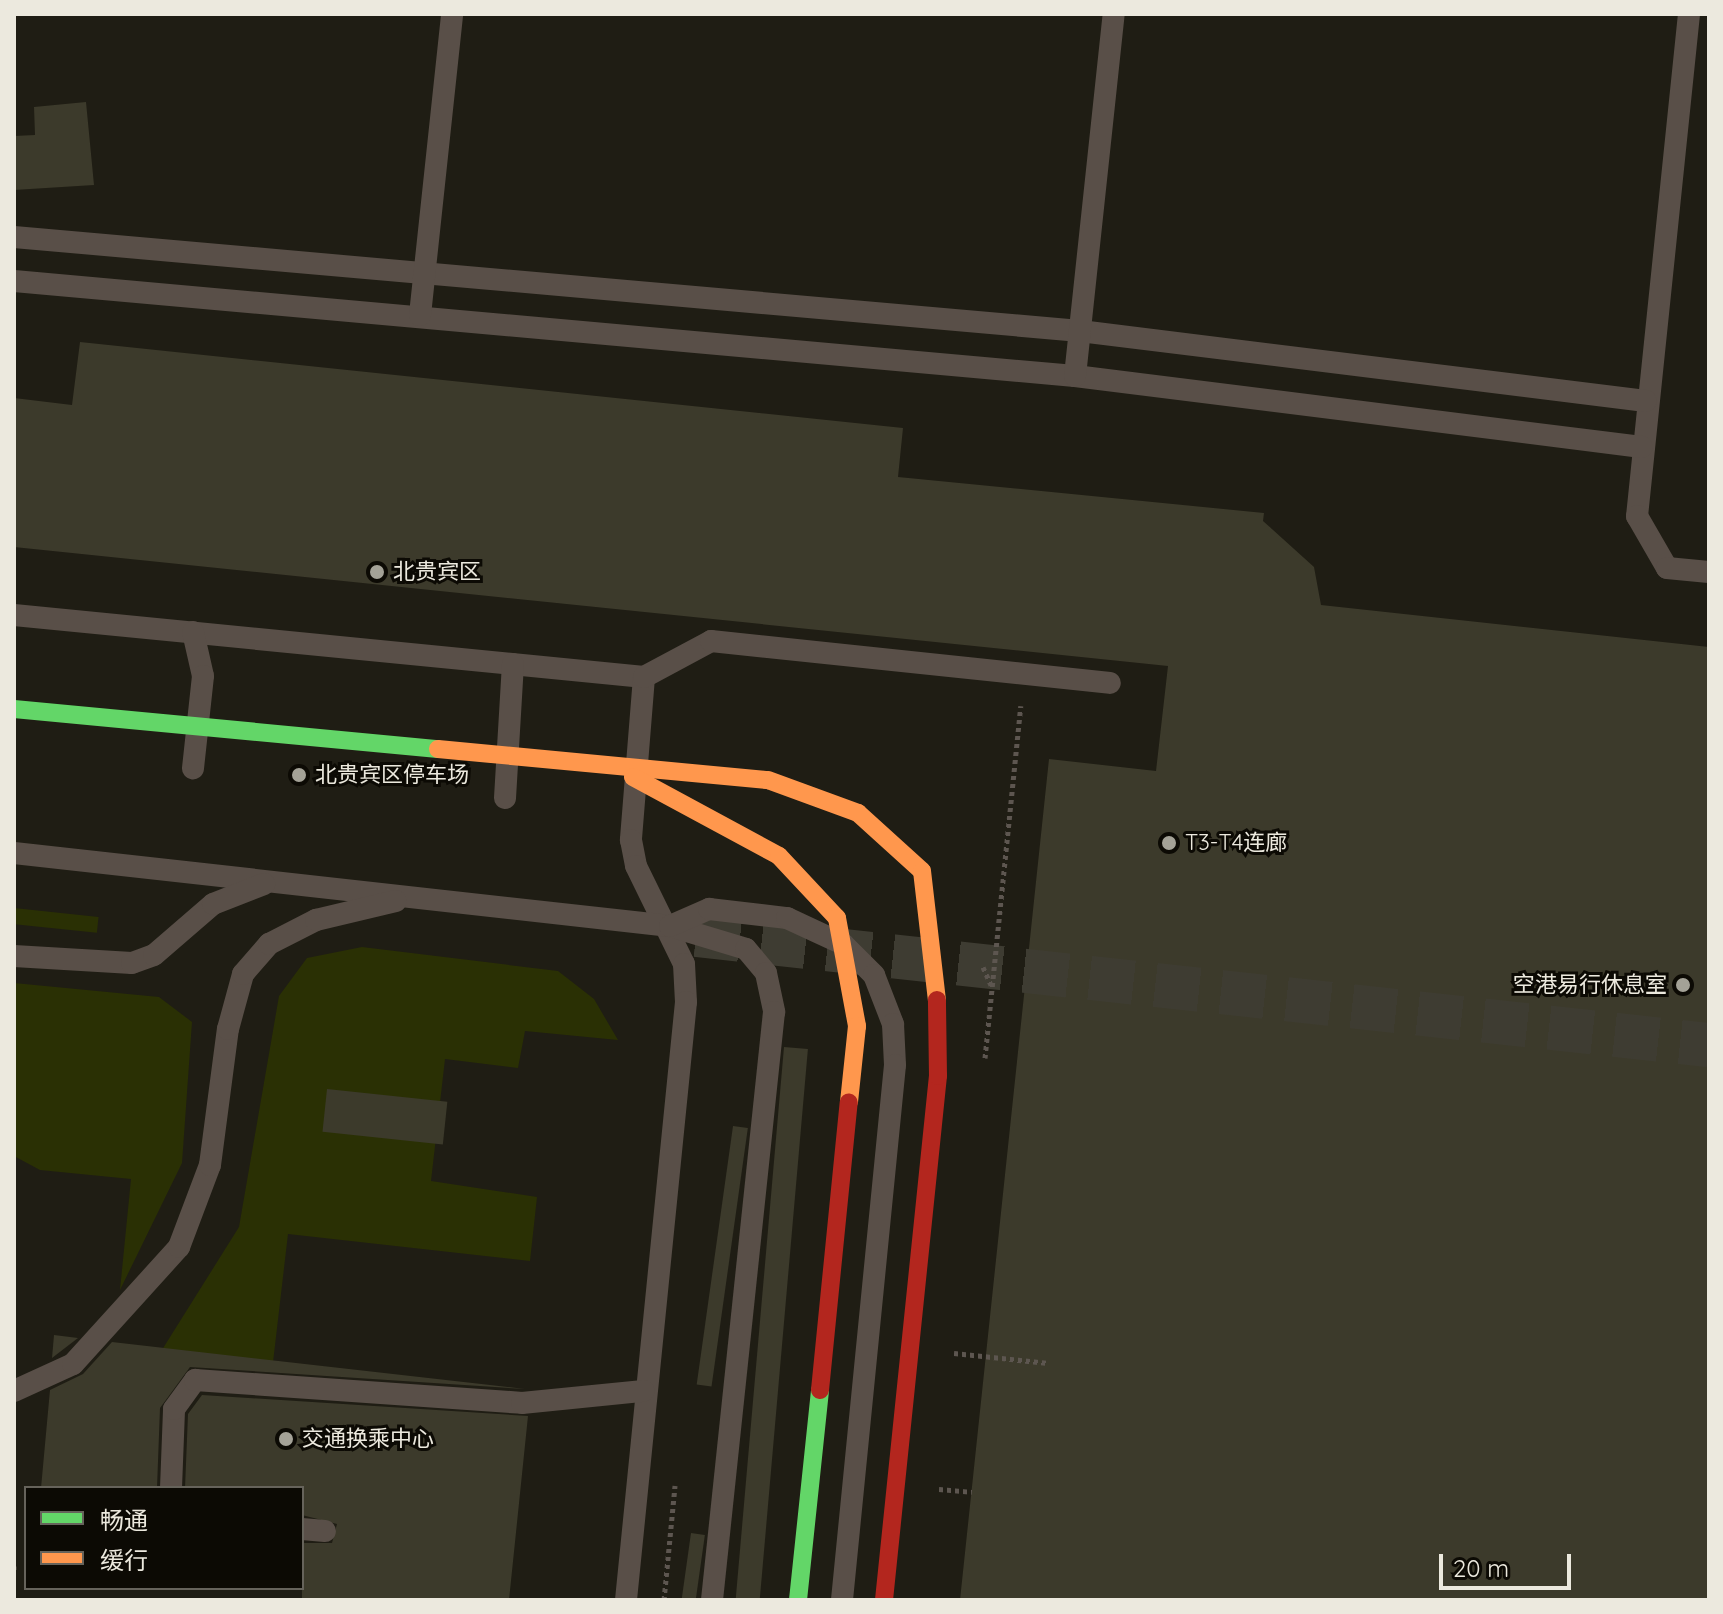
<!DOCTYPE html>
<html>
<head>
<meta charset="utf-8">
<style>
	body { margin:0 }
	#map { position:relative; width:1723px; height:1614px; overflow:hidden; background:#1f1d14; font-family:Quicksand,"Noto Sans SC",sans-serif }
	div>[style] { position:absolute }
	.green>* { inset:0; background:#2a3004; transform-origin:0 0 }
	.building>* { inset:0; background:#3c3a2b; transform-origin:0 0 }
	.secondary-tunnel>* { height:44px; margin-top:-22px; transform-origin:0; background:repeating-linear-gradient(90deg,#3e3c32 0 44px,transparent 0 66px) }
	.path>* { height:5px; margin-top:-2.5px; transform-origin:0; background:repeating-linear-gradient(90deg,#5d5650 0 4px,transparent 0 8px) }
	.lane>* { height:22px; margin:-11px; padding:0 11px; transform-origin:11px; border-radius:11px; background:#594f48 }
	.fast>* { height:18px; margin:-9px; padding:0 9px; transform-origin:9px; border-radius:9px; background:#63d668 }
	.slow>* { height:18px; margin:-9px; padding:0 9px; transform-origin:9px; border-radius:9px; background:#ff974d }
	.jam>* { height:18px; margin:-9px; padding:0 9px; transform-origin:9px; border-radius:9px; background:#b3261e }
	.dots>* { width:22px; height:22px; translate:-50% -50%; box-sizing:border-box; border:4px solid #0c0a04; border-radius:50% }
	span { translate:-50% -50%; white-space:nowrap; text-align:center; line-height:1.15; -webkit-text-stroke:6px #0c0a04; paint-order:stroke }
	.poi-label { font-size:22px; color:#ece9de }
	.left { translate:0 -50%; text-align:left }
	.right { translate:-100% -50%; text-align:right }
	.frame { position:absolute; inset:0; border:16px solid #ece9de; pointer-events:none }
	.legend { position:absolute; left:24px; top:1486px; width:280px; height:104px; box-sizing:border-box; background:#0c0a04; border:2px solid #66635b; margin:0; padding:10px 14px; list-style:none; font-size:24px; color:#ece9de }
	.legend li { display:flex; align-items:center; gap:16px; height:40px }
	.legend b { width:40px; border:2px solid #66635b }
	.scale { position:absolute; left:1439px; top:1554px; width:132px; height:36px; box-sizing:border-box; border:4px solid #ece9de; border-top:0; padding-left:10px; font-size:24px; line-height:28px; white-space:nowrap; color:#ece9de; -webkit-text-stroke:6px #0c0a04; paint-order:stroke }
</style>
</head>
<body>
<div id="map">
	<div class="green">
		<i style="left:14px;top:908px;width:85px;height:16px;rotate:6deg"></i>
		<i style="clip-path:polygon(362px 947px,558px 971px,594px 999px,618px 1040px,525px 1031px,518px 1068px,445px 1059px,431px 1181px,537px 1197px,530px 1261px,288px 1234px,272px 1371px,155px 1361px,239px 1227px,279px 996px,307px 958px)"></i>
		<i style="clip-path:polygon(14px 983px,159px 997px,192px 1022px,182px 1163px,120px 1290px,131px 1179px,40px 1170px,14px 1156px)"></i>
	</div>
	<div class="building">
		<i style="clip-path:polygon(86px 102px,94px 185px,14px 190px,14px 136px,35px 135px,34px 107px)"></i>
		<i style="clip-path:polygon(80px 342px,903px 428px,898px 477px,1264px 513px,1263px 521px,1314px 567px,1321px 605px,1709px 647px,1709px 1600px,960px 1600px,1049px 759px,1156px 771px,1168px 666px,14px 547px,14px 398px,72px 405px)"></i>
		<i style="left:784px;top:1047px;width:24px;height:556px;rotate:5deg"></i>
		<i style="left:327px;top:1089px;width:121px;height:43px;rotate:6deg"></i>
		<i style="left:733px;top:1126px;width:15px;height:261px;rotate:8deg"></i>
		<i style="clip-path:polygon(54px 1335px,78px 1338px,52px 1358px)"></i>
		<i style="clip-path:polygon(112px 1342px,525px 1389px,190px 1367px,160px 1408px,157px 1488px,41px 1488px,50px 1390px,83px 1374px)"></i>
		<i style="clip-path:polygon(202px 1395px,528px 1416px,509px 1600px,302px 1600px,302px 1543px,332px 1543px,337px 1524px,302px 1515px,302px 1488px,185px 1488px,188px 1414px)"></i>
		<i style="left:691px;top:1533px;width:14px;height:67px;rotate:8deg"></i>
	</div>
	<div class="secondary-tunnel">
		<i style="left:696px;top:935px;width:1019px;rotate:6.2deg"></i>
	</div>
	<div class="path">
		<i style="left:983px;top:967px;width:22px;rotate:66deg"></i>
		<i style="left:985px;top:1058px;width:354px;rotate:-84.2deg"></i>
		<i style="left:954px;top:1353px;width:95px;rotate:6.1deg"></i>
		<i style="left:939px;top:1489px;width:33px;rotate:5deg"></i>
		<i style="left:14px;top:1566px;width:5px;rotate:90deg"></i>
		<i style="left:664px;top:1600px;width:115px;rotate:-84.5deg"></i>
	</div>
	<div class="lane">
		<i style="left:1689px;top:14px;width:505px;rotate:95.91deg"></i>
		<i style="left:1637px;top:516px;width:60px;rotate:60deg"></i>
		<i style="left:1667px;top:568px;width:42px;rotate:5.4deg"></i>
		<i style="left:14px;top:237px;width:1070px;rotate:5.04deg"></i>
		<i style="left:1080px;top:331px;width:570px;rotate:7.05deg"></i>
		<i style="left:14px;top:281px;width:1065px;rotate:5.12deg"></i>
		<i style="left:1075px;top:376px;width:571px;rotate:7.14deg"></i>
		<i style="left:420px;top:315px;width:303px;rotate:-83.9deg"></i>
		<i style="left:1075px;top:376px;width:364px;rotate:-83.9deg"></i>
		<i style="left:14px;top:615px;width:633px;rotate:5.62deg"></i>
		<i style="left:644px;top:677px;width:164px;rotate:94.6deg"></i>
		<i style="left:631px;top:840px;width:26px;rotate:79deg"></i>
		<i style="left:636px;top:866px;width:109px;rotate:63.9deg"></i>
		<i style="left:684px;top:964px;width:38px;rotate:87deg"></i>
		<i style="left:686px;top:1002px;width:601px;rotate:95.73deg"></i>
		<i style="left:193px;top:632px;width:45px;rotate:77.2deg"></i>
		<i style="left:203px;top:676px;width:93px;rotate:96.2deg"></i>
		<i style="left:644px;top:677px;width:76px;rotate:-28.2deg"></i>
		<i style="left:711px;top:641px;width:401px;rotate:6deg"></i>
		<i style="left:505px;top:798px;width:134px;rotate:-86.6deg"></i>
		<i style="left:14px;top:853px;width:660px;rotate:6.35deg"></i>
		<i style="left:670px;top:926px;width:79px;rotate:16.8deg"></i>
		<i style="left:746px;top:949px;width:31px;rotate:50deg"></i>
		<i style="left:766px;top:973px;width:40px;rotate:78deg"></i>
		<i style="left:774px;top:1012px;width:591px;rotate:96.02deg"></i>
		<i style="left:670px;top:926px;width:43px;rotate:-23.6deg"></i>
		<i style="left:709px;top:909px;width:79px;rotate:6.6deg"></i>
		<i style="left:787px;top:918px;width:62px;rotate:24.9deg"></i>
		<i style="left:843px;top:944px;width:44px;rotate:45deg"></i>
		<i style="left:874px;top:975px;width:53px;rotate:68.8deg"></i>
		<i style="left:893px;top:1024px;width:41px;rotate:87.2deg"></i>
		<i style="left:895px;top:1065px;width:538px;rotate:95.66deg"></i>
		<i style="left:14px;top:956px;width:118px;rotate:3.4deg"></i>
		<i style="left:132px;top:963px;width:23px;rotate:-20deg"></i>
		<i style="left:154px;top:955px;width:78px;rotate:-40.8deg"></i>
		<i style="left:213px;top:904px;width:55px;rotate:-21.4deg"></i>
		<i style="left:14px;top:1391px;width:65px;rotate:-24.6deg"></i>
		<i style="left:73px;top:1364px;width:158px;rotate:-47.8deg"></i>
		<i style="left:179px;top:1247px;width:88px;rotate:-69.3deg"></i>
		<i style="left:210px;top:1165px;width:137px;rotate:-82.5deg"></i>
		<i style="left:228px;top:1029px;width:57px;rotate:-74.7deg"></i>
		<i style="left:243px;top:974px;width:40px;rotate:-49deg"></i>
		<i style="left:269px;top:944px;width:53px;rotate:-27.1deg"></i>
		<i style="left:316px;top:920px;width:82px;rotate:-13.4deg"></i>
		<i style="left:171px;top:1488px;width:79px;rotate:-87.8deg"></i>
		<i style="left:174px;top:1409px;width:36px;rotate:-54deg"></i>
		<i style="left:195px;top:1380px;width:328px;rotate:4deg"></i>
		<i style="left:522px;top:1403px;width:122px;rotate:-5.7deg"></i>
		<i style="left:302px;top:1529px;width:23px;rotate:5deg"></i>
	</div>
	<div class="fast">
		<i style="left:14px;top:709px;width:426px;rotate:5.4deg"></i>
		<i style="left:798px;top:1600px;width:211px;rotate:-84deg"></i>
	</div>
	<div class="slow">
		<i style="left:438px;top:749px;width:331px;rotate:5.4deg"></i>
		<i style="left:768px;top:780px;width:96px;rotate:20.1deg"></i>
		<i style="left:858px;top:813px;width:86px;rotate:42.2deg"></i>
		<i style="left:922px;top:871px;width:130px;rotate:83.4deg"></i>
		<i style="left:633px;top:777px;width:166px;rotate:28.4deg"></i>
		<i style="left:779px;top:856px;width:85px;rotate:46.9deg"></i>
		<i style="left:837px;top:918px;width:110px;rotate:79.5deg"></i>
		<i style="left:857px;top:1026px;width:76px;rotate:96deg"></i>
	</div>
	<div class="jam">
		<i style="left:820px;top:1390px;width:289px;rotate:-84.3deg"></i>
		<i style="left:884px;top:1600px;width:527px;rotate:-84.12deg"></i>
		<i style="left:938px;top:1076px;width:76px;rotate:-90.8deg"></i>
	</div>
	<div class="dots">
		<i style="left:377px;top:572px;background:#a4a297"></i>
		<i style="left:299px;top:775px;background:#a4a297"></i>
		<i style="left:1169px;top:843px;background:#a4a297"></i>
		<i style="left:1683px;top:985px;background:#a4a297"></i>
		<i style="left:286px;top:1439px;background:#a4a297"></i>
	</div>
	<div class="poi-label">
		<span class="left" style="left:393px;top:572px">北贵宾区</span>
		<span class="left" style="left:315px;top:775px">北贵宾区停车场</span>
		<span class="left" style="left:1185px;top:843px">T3-T4连廊</span>
		<span class="right" style="left:1667px;top:985px">空港易行休息室</span>
		<span class="left" style="left:302px;top:1439px">交通换乘中心</span>
	</div>
	<div class="frame"></div>
	<ul class="legend">
	<li><b style="height:10px;background:#63d668"></b>畅通</li>
	<li><b style="height:10px;background:#ff974d"></b>缓行</li>
	</ul>
	<div class="scale">20 m</div>
</div>
</body>
</html>
